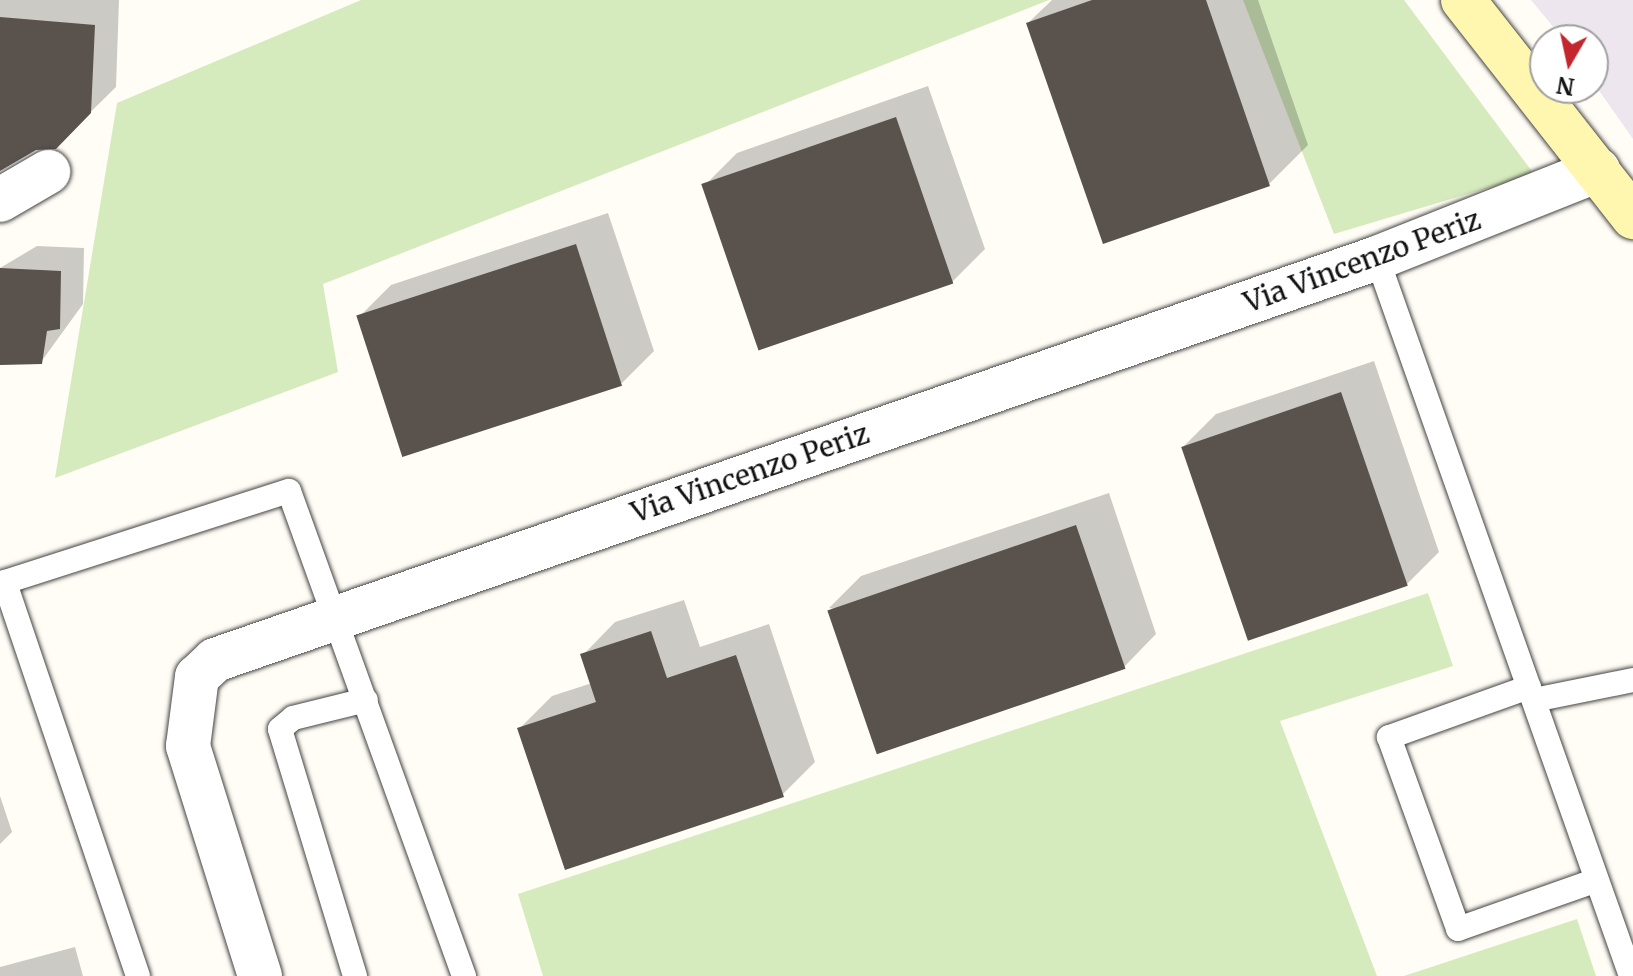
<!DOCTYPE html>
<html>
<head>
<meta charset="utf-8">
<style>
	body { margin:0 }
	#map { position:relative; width:1633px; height:976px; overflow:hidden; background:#fffdf5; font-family:Merriweather,serif }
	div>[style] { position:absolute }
	.industrial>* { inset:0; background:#eee6ef }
	.green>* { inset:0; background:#d5ebbd }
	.shadow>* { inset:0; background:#0003 }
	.building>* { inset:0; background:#5a524d; transform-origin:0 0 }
	.roads { filter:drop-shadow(0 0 2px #444) drop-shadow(0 0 2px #444) }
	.lane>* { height:24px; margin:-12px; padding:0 12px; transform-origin:12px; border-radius:12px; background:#fff }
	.street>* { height:44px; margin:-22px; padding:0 22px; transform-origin:22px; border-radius:22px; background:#fff }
	.secondary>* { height:44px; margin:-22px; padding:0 22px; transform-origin:22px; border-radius:22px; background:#fff6b0 }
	span { translate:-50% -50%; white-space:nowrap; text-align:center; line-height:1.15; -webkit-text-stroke:8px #fff; paint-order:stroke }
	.street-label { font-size:28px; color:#111 }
	.north { position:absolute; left:1529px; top:24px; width:80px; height:80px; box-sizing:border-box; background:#fff; border:2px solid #a0a0a0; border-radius:50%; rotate:189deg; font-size:22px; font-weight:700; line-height:32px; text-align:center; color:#111 }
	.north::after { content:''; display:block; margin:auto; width:28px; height:36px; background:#c4262e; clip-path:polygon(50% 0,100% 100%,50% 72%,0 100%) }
</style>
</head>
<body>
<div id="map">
	<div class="industrial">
		<i style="clip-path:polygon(1531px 0,1633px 0,1633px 139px,1593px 82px,1593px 40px,1564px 40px)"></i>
	</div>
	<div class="green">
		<i style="clip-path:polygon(361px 0,1049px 0,323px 284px,338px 372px,55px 478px,117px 103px)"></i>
		<i style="clip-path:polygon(1243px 0,1404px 0,1534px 174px,1334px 234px)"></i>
		<i style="clip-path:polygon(1428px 593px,1453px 666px,1280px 721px,1377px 976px,543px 976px,518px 894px)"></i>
		<i style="clip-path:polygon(1577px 919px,1596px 976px,1404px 976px)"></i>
	</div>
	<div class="shadow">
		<i style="clip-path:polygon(0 0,119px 0,116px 87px,55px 147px,36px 148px,0 169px)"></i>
		<i style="clip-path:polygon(1052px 0,1258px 0,1308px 145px,1269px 184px,1028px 23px)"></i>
		<i style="clip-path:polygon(928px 86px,985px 249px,952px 282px,704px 186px,737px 153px)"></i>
		<i style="clip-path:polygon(608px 213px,654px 351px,622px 383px,359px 317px,391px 285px)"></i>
		<i style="clip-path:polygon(37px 246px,84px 248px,83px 304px,41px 362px,0 363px,0 268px)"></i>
		<i style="clip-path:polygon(1374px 361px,1439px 552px,1406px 585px,1184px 446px,1216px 414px)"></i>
		<i style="clip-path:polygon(1109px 493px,1156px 634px,1124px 667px,829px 608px,861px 576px)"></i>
		<i style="clip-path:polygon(684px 600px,700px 647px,769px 624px,815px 762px,782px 795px,519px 729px,552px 696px,592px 683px,583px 655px,615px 622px)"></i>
		<i style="clip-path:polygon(0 796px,12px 832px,0 844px)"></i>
		<i style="clip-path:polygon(75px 947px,83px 976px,0 976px,0 967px)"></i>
	</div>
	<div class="building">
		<i style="clip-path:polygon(1092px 0,1206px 0,1270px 186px,1103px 244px,1026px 23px)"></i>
		<i style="clip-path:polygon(0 17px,95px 25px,91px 113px,56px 149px,36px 150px,0 171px)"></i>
		<i style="left:896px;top:117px;width:176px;height:206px;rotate:71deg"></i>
		<i style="left:576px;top:244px;width:149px;height:231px;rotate:72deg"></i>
		<i style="clip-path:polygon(0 268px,61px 271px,60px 329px,47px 331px,42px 364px,0 365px)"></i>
		<i style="left:1341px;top:392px;width:205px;height:169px;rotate:71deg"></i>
		<i style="left:1076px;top:525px;width:152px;height:263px;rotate:71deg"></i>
		<i style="clip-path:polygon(651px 631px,667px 678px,736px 655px,784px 797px,565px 870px,517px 728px,596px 702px,580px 654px)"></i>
	</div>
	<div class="roads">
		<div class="lane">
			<i style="left:1377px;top:258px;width:762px;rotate:70.52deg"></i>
			<i style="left:1529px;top:687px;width:149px;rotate:160.3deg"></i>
			<i style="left:1389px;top:737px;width:204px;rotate:70.2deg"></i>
			<i style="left:1458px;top:929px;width:147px;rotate:-19.4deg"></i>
			<i style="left:1534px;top:700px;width:101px;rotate:-11.4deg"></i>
			<i style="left:138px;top:976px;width:416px;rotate:-108.7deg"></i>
			<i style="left:5px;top:582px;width:298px;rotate:-17.8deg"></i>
			<i style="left:289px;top:491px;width:516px;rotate:70.16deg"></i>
			<i style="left:355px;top:976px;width:258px;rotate:-106.9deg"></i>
			<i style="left:280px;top:729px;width:17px;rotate:-40deg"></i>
			<i style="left:293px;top:718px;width:75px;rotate:-13.9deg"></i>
		</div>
		<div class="street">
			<i style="left:0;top:200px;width:56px;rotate:-30.3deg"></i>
			<i style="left:260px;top:976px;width:241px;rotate:-107.4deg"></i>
			<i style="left:188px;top:746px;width:70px;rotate:-82.6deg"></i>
			<i style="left:197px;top:677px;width:25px;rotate:-43deg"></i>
			<i style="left:215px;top:660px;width:1230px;rotate:-19.08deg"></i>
			<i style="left:1377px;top:258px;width:238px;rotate:-21.7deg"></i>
		</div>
		<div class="secondary">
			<i style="left:1463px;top:0;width:276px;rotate:51.9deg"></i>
		</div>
	</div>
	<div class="street-label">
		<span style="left:1362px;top:261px;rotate:-20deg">Via Vincenzo Periz</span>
		<span style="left:750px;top:473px;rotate:-19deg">Via Vincenzo Periz</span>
	</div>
	<div class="north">N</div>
</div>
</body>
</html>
